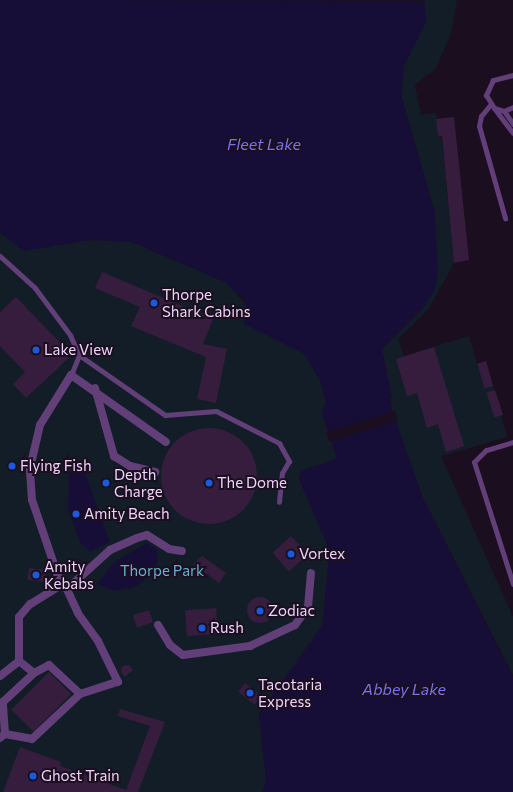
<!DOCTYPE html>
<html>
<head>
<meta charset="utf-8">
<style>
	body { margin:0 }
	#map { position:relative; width:513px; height:792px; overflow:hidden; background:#1b0f1f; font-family:Commissioner,sans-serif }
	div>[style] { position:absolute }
	.green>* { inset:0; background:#131d28 }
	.water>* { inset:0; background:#170e38 }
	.pier>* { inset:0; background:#1b0f1f; transform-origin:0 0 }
	.building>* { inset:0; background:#361d3e; transform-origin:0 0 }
	.round { border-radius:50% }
	.lane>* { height:5px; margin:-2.5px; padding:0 2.5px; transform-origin:2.5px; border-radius:2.5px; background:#623f79 }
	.street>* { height:8px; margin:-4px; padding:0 4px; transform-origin:4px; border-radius:4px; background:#623f79 }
	.dots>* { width:11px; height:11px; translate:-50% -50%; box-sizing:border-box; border:2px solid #1b0f1f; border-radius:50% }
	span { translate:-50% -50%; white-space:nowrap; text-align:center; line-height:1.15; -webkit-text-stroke:4px #1b0f1f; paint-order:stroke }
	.poi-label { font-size:15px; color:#edd2fa }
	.left { translate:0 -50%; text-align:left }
	.park-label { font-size:15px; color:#66b0d2 }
	.water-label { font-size:16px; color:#7672f0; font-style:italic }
</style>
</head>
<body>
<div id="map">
	<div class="green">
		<i style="clip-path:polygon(418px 0,457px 0,451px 33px,436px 68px,415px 85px,421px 115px,436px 113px,438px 137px,442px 140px,454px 263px,428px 310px,398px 339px,404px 356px,469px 336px,477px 364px,486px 361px,507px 437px,441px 456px,513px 617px,513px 675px,422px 496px,396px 422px,332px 442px,337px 459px,301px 471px,299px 479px,330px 551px,322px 626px,259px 714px,266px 779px,263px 792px,0 792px,0 232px,23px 251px,89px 240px,132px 242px,225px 282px,279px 339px,304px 354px,320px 380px,326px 403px,322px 412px,328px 431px,392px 411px,382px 349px,424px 307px,435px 213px,401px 95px,404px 66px,426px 22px,424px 1px)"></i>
	</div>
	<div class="water">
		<i style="clip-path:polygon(0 0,424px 1px,426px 22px,404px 66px,401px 95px,435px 213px,438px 273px,435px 290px,424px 307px,382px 349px,392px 397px,388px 398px,422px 496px,513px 678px,513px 792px,263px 792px,266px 779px,259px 714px,322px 626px,330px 551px,299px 479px,301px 471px,337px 459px,322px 412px,326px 403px,320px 380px,304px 354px,244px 324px,246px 301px,225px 282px,132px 242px,89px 240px,23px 251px,0 232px)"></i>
		<i style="clip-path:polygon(83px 467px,110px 542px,90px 552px,80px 542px,68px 509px,69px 473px)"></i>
		<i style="clip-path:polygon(147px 543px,157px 549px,158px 560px,153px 573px,135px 587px,114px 591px,97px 584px,114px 562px)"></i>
	</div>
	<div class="pier">
		<i style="left:395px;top:411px;width:10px;height:72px;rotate:73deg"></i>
	</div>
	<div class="building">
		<i style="clip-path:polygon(454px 117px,469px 260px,454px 263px,442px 136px,438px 137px,436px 119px)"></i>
		<i style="clip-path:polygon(102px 272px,213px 319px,203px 344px,227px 349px,216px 403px,197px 399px,206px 357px,131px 326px,140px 307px,95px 288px)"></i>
		<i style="clip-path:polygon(16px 297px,72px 355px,26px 398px,13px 384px,25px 372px,0 346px,0 312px)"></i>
		<i style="clip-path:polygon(434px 347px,464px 446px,446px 452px,438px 424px,427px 428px,417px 393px,407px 396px,396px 359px)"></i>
		<i style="left:486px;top:361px;width:26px;height:9px;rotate:74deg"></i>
		<i style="left:495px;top:390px;width:26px;height:9px;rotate:72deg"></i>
		<i class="round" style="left:161px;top:428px;width:96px;height:96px"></i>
		<i style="left:291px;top:536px;width:25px;height:25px;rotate:48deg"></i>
		<i style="clip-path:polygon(202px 556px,226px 573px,219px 583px,194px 564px)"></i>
		<i style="left:29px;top:568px;width:17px;height:12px;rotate:7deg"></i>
		<i class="round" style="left:247px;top:597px;width:26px;height:26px"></i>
		<i style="left:216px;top:608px;width:26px;height:31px;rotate:86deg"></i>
		<i style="left:149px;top:610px;width:13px;height:17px;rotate:72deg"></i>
		<i style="clip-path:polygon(129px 665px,133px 670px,125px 677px,121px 672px,122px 666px)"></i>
		<i style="left:49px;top:672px;width:31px;height:53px;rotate:45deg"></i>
		<i style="left:245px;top:683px;width:21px;height:11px;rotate:39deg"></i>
		<i style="clip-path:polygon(120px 709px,165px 722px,138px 792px,3px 792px,20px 747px,61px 762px,60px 766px,126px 790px,150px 726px,118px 716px)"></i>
	</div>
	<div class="lane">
		<i style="left:513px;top:75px;width:21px;rotate:166deg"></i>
		<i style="left:493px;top:80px;width:17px;rotate:115deg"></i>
		<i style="left:486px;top:95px;width:15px;rotate:58deg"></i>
		<i style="left:494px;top:108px;width:10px;rotate:17deg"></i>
		<i style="left:504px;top:111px;width:10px;rotate:-24deg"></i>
		<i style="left:490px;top:105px;width:14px;rotate:129deg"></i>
		<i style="left:481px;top:116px;width:10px;rotate:101deg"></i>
		<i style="left:479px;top:126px;width:96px;rotate:74.2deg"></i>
		<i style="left:494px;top:108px;width:31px;rotate:53deg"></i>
		<i style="left:504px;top:111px;width:16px;rotate:55deg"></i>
		<i style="left:0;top:256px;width:47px;rotate:42.4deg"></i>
		<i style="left:35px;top:288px;width:59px;rotate:53.3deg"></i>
		<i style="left:70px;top:335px;width:22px;rotate:66deg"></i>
		<i style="left:79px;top:355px;width:105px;rotate:34.9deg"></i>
		<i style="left:165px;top:415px;width:51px;rotate:-4.5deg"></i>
		<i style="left:216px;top:411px;width:71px;rotate:26.9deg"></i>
		<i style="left:279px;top:443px;width:21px;rotate:61deg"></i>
		<i style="left:289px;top:461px;width:14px;rotate:120deg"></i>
		<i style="left:282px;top:473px;width:29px;rotate:96deg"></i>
		<i style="left:71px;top:375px;width:22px;rotate:-68deg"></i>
		<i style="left:513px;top:442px;width:28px;rotate:163deg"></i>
		<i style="left:486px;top:450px;width:17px;rotate:135deg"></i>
		<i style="left:474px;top:462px;width:128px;rotate:72.3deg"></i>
	</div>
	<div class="street">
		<i style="left:95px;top:388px;width:71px;rotate:74.4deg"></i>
		<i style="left:114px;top:456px;width:19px;rotate:32deg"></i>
		<i style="left:130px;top:466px;width:26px;rotate:13deg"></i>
		<i style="left:61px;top:585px;width:36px;rotate:148deg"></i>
		<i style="left:30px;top:604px;width:17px;rotate:130deg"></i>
		<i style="left:19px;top:617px;width:44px;rotate:90deg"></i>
		<i style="left:19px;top:661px;width:19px;rotate:39deg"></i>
		<i style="left:34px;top:673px;width:17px;rotate:-28deg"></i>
		<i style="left:49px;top:665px;width:42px;rotate:43.1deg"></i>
		<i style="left:67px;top:589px;width:58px;rotate:-42.2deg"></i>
		<i style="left:110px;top:550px;width:30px;rotate:-24deg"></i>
		<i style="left:137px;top:538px;width:10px;rotate:-17deg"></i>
		<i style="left:147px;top:535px;width:26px;rotate:32deg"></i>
		<i style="left:169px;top:549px;width:13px;rotate:9deg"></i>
		<i style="left:158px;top:625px;width:23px;rotate:59deg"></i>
		<i style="left:170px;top:645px;width:16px;rotate:38deg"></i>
		<i style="left:183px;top:655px;width:68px;rotate:-7.7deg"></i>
		<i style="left:250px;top:646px;width:50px;rotate:-25deg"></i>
		<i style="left:295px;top:625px;width:22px;rotate:-54deg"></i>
		<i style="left:308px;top:607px;width:34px;rotate:-85deg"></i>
		<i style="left:0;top:676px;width:24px;rotate:-38deg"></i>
		<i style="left:5px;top:734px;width:27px;rotate:10deg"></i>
		<i style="left:32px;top:739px;width:66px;rotate:-43.2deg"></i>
		<i style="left:80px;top:694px;width:40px;rotate:-18deg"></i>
		<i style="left:118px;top:682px;width:46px;rotate:-116deg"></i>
		<i style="left:98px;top:641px;width:34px;rotate:-126deg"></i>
		<i style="left:78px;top:613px;width:26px;rotate:-115deg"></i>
		<i style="left:67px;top:589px;width:7px;rotate:-146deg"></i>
		<i style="left:61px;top:585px;width:90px;rotate:-108.8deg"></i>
		<i style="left:32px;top:500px;width:32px;rotate:-94deg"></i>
		<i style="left:30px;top:468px;width:44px;rotate:-76.9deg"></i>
		<i style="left:40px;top:425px;width:59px;rotate:-58.2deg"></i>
		<i style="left:71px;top:375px;width:116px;rotate:35.2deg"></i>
		<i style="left:0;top:738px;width:6px;rotate:-39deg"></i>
		<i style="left:5px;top:734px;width:32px;rotate:-94deg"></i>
		<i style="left:3px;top:702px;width:42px;rotate:-43.1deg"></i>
	</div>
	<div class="dots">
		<i style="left:154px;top:303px;background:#185bdf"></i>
		<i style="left:36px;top:350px;background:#185bdf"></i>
		<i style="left:12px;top:466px;background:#185bdf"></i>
		<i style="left:106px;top:483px;background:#185bdf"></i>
		<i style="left:209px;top:483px;background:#185bdf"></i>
		<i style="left:76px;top:514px;background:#185bdf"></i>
		<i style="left:291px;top:554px;background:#185bdf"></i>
		<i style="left:36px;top:575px;background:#185bdf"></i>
		<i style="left:260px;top:611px;background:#185bdf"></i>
		<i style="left:202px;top:628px;background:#185bdf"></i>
		<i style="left:250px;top:693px;background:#185bdf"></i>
		<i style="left:33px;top:776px;background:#185bdf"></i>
	</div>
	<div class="poi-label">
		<span class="left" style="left:162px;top:303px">Thorpe<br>Shark Cabins</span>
		<span class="left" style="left:44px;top:350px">Lake View</span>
		<span class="left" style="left:20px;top:466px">Flying Fish</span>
		<span class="left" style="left:114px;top:483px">Depth<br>Charge</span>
		<span class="left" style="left:217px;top:483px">The Dome</span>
		<span class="left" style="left:84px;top:514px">Amity Beach</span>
		<span class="left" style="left:299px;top:554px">Vortex</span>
		<span class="left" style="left:44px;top:575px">Amity<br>Kebabs</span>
		<span class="left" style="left:268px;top:611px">Zodiac</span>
		<span class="left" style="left:210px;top:628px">Rush</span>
		<span class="left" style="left:258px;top:693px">Tacotaria<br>Express</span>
		<span class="left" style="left:41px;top:776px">Ghost Train</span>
	</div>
	<div class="park-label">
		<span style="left:162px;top:571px">Thorpe Park</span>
	</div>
	<div class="water-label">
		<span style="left:264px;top:144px">Fleet Lake</span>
		<span style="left:404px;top:689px">Abbey Lake</span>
	</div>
</div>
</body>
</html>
